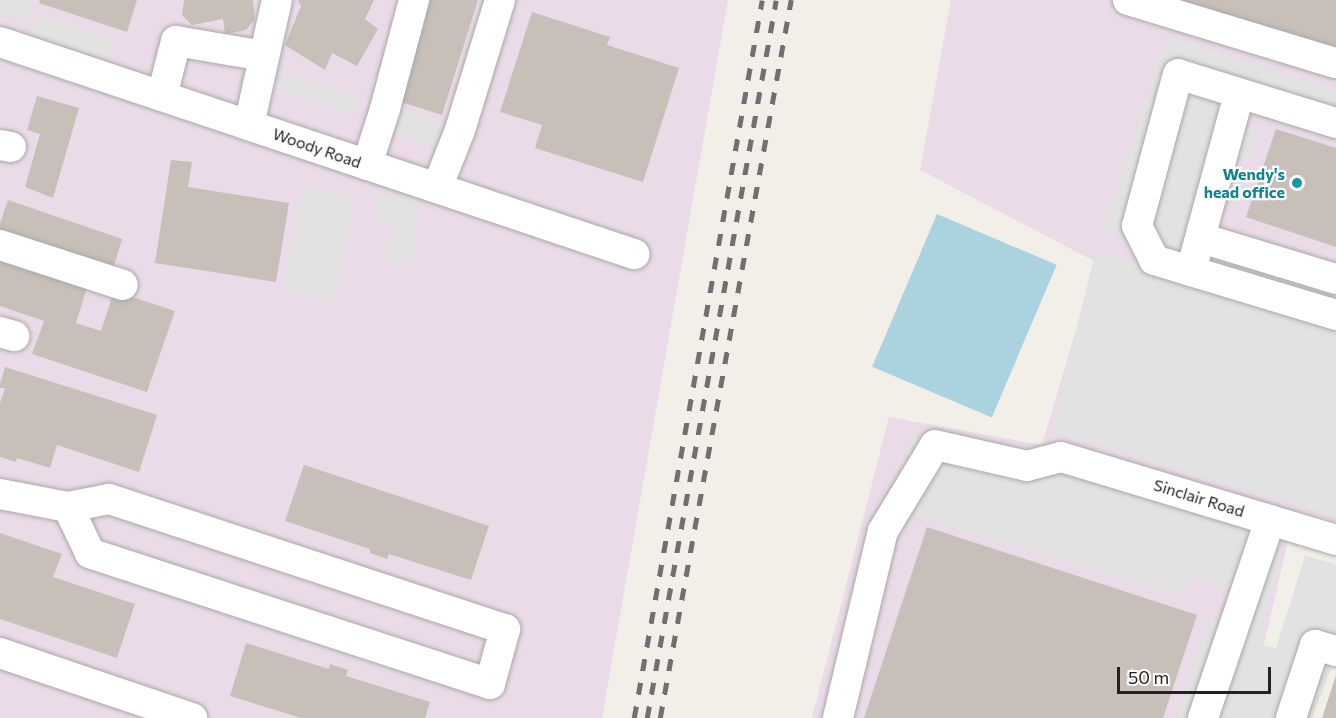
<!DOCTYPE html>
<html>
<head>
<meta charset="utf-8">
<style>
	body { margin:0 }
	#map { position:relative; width:1336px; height:718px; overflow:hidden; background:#f2efe9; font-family:Commissioner,sans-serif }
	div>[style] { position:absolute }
	.industrial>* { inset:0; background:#ebdbe8 }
	.parking>* { inset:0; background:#e2e2e2; transform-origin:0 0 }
	.water>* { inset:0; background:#aad3df; transform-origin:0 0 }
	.building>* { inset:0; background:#c7bfb8 }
	.roads { filter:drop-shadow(0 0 2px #a9a9a9) drop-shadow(0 0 2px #a9a9a9) }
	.minor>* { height:30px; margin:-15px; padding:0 15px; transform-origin:15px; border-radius:15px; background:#fff }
	.rail>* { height:4.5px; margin-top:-2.25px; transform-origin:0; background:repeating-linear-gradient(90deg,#707070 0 12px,transparent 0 24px) }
	.dots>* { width:16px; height:16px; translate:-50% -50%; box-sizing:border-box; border:3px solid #fff; border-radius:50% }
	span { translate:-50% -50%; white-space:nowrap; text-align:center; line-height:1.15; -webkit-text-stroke:4.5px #fff; paint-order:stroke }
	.street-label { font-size:16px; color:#222 }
	.culture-label { font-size:16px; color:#0d838f; font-weight:700 }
	.right { translate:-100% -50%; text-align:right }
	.scale { position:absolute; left:1117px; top:667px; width:154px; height:27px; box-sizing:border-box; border:3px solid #222; border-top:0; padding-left:8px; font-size:18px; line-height:21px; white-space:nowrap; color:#222; -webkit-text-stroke:4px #fff; paint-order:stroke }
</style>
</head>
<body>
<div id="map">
	<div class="industrial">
		<i style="clip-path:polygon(0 0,728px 0,602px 718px,0 718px)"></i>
		<i style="clip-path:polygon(951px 0,1336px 0,1336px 522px,1295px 511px,1247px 718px,812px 718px,889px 417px,1042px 445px,1096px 262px,920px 170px)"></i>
	</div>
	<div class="parking">
		<i style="clip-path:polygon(0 0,32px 0,25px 21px,0 13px)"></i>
		<i style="left:39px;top:14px;width:79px;height:21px;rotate:18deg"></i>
		<i style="clip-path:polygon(1168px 35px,1336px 92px,1336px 133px,1253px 106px,1247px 126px,1259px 130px,1249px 161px,1235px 157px,1230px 172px,1247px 178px,1238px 206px,1216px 199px,1195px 260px,1103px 230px)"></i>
		<i style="left:282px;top:72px;width:83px;height:17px;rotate:18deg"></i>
		<i style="left:401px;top:108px;width:78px;height:26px;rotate:18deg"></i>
		<i style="left:302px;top:186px;width:54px;height:107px;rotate:11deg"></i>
		<i style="clip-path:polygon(375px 194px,420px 199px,411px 266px,384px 262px,389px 223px,372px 221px)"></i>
		<i style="clip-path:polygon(1096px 250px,1336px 328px,1336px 517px,1051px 431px)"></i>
		<i style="left:1243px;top:258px;width:97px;height:17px;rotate:17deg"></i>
		<i style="clip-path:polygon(911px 435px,1284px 538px,1259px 645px,1276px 648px,1305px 556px,1336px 564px,1336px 656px,1312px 718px,1177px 718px,1209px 616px,1227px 624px,1234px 607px,1227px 589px,1188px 576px,1181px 596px,890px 508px)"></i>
	</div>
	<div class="water">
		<i style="left:937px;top:214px;width:130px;height:166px;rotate:23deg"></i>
	</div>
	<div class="building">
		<i style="clip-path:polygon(40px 0,137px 0,127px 32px,39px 3px)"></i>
		<i style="clip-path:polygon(184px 0,253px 0,255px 19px,246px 30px,225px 34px,223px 19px,192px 25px,182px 15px)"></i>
		<i style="clip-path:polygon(298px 0,374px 0,365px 19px,378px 29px,357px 66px,332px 53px,325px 70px,285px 45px,301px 6px)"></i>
		<i style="clip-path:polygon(423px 0,478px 0,442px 115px,391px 99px)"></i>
		<i style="clip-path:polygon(1336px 0,1336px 48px,1181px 1px,1181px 0)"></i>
		<i style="clip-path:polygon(532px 12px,610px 37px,607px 45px,679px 68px,643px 182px,535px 148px,542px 125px,500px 112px)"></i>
		<i style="clip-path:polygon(37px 96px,79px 108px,53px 198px,25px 187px,40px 134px,27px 130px)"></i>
		<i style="clip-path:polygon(1276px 129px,1336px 148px,1336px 247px,1246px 217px)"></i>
		<i style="clip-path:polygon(171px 160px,192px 162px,188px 187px,289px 203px,276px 282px,155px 263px)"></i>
		<i style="clip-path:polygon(8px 200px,122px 239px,113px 269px,0 235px,0 223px)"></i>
		<i style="clip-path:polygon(0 254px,89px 281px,76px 323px,101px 331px,114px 291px,175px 311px,147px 392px,32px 354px,44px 321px,0 306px)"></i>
		<i style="clip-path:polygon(5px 367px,157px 415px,139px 472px,57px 445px,50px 468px,17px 458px,16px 462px,0 457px,0 403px,5px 388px,0 388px,0 384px)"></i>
		<i style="clip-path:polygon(304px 465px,489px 526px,471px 580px,389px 554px,387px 559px,370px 553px,370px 549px,285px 521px)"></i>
		<i style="clip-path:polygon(927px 527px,1197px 615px,1163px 718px,864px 718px)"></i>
		<i style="clip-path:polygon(0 533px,62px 554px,53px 577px,135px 604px,117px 658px,0 619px)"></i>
		<i style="clip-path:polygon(246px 643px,329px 669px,330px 664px,348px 670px,346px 676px,430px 702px,425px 718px,301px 718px,230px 696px)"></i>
		<i style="clip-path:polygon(1336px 676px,1336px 718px,1322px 718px,1336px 675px)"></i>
	</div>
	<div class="roads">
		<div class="minor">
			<i style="left:1128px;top:0;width:217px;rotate:16.9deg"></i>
			<i style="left:0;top:42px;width:669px;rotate:18.49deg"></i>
			<i style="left:162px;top:96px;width:57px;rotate:-75.7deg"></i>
			<i style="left:176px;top:41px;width:89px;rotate:9.7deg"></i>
			<i style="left:1336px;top:123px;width:165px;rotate:-162.8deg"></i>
			<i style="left:1178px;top:74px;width:157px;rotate:105.1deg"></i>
			<i style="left:1137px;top:226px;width:38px;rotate:63deg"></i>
			<i style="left:1154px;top:260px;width:190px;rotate:16.8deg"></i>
			<i style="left:249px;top:125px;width:128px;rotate:-77.4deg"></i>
			<i style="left:0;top:145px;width:11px;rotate:10deg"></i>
			<i style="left:367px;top:165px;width:59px;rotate:-72.2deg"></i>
			<i style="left:385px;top:109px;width:113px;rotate:-75.1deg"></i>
			<i style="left:437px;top:188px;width:62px;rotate:-68.4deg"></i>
			<i style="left:460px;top:130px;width:136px;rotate:-72.9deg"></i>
			<i style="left:1201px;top:238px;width:141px;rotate:16.9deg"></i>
			<i style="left:0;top:245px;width:129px;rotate:18deg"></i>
			<i style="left:1191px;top:271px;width:183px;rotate:-74.8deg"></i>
			<i style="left:0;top:332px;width:15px;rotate:16deg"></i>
			<i style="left:0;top:494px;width:69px;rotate:10.8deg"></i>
			<i style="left:68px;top:507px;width:42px;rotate:-11deg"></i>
			<i style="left:109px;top:499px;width:417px;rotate:18.2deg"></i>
			<i style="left:505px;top:629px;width:57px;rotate:105.3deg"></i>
			<i style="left:490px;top:684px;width:421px;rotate:-161.9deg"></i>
			<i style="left:90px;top:553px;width:51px;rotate:-115.6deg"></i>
			<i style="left:0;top:653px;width:203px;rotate:18.7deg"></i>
			<i style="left:838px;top:718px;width:192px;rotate:-76.5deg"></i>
			<i style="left:883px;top:531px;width:100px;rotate:-58.8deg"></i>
			<i style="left:935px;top:445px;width:94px;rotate:12.9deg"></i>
			<i style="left:1027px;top:466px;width:35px;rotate:-15deg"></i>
			<i style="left:1061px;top:457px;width:287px;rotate:16.8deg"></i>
			<i style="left:1203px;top:718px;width:209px;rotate:-71.3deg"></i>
			<i style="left:1291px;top:718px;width:77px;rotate:-71.8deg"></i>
			<i style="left:1315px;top:645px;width:22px;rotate:16deg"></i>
		</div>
	</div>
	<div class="rail">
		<i style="left:634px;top:718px;width:729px;rotate:-79.89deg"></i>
		<i style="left:647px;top:718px;width:729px;rotate:-79.81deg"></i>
		<i style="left:660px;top:718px;width:730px;rotate:-79.66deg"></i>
	</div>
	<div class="dots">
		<i style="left:1297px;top:183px;background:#0f9aa8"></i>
	</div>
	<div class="street-label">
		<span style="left:317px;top:148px;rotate:19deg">Woody Road</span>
		<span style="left:1199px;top:498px;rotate:17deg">Sinclair Road</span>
	</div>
	<div class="culture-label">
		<span class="right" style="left:1285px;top:183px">Wendy's<br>head office</span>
	</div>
	<div class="scale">50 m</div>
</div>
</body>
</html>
